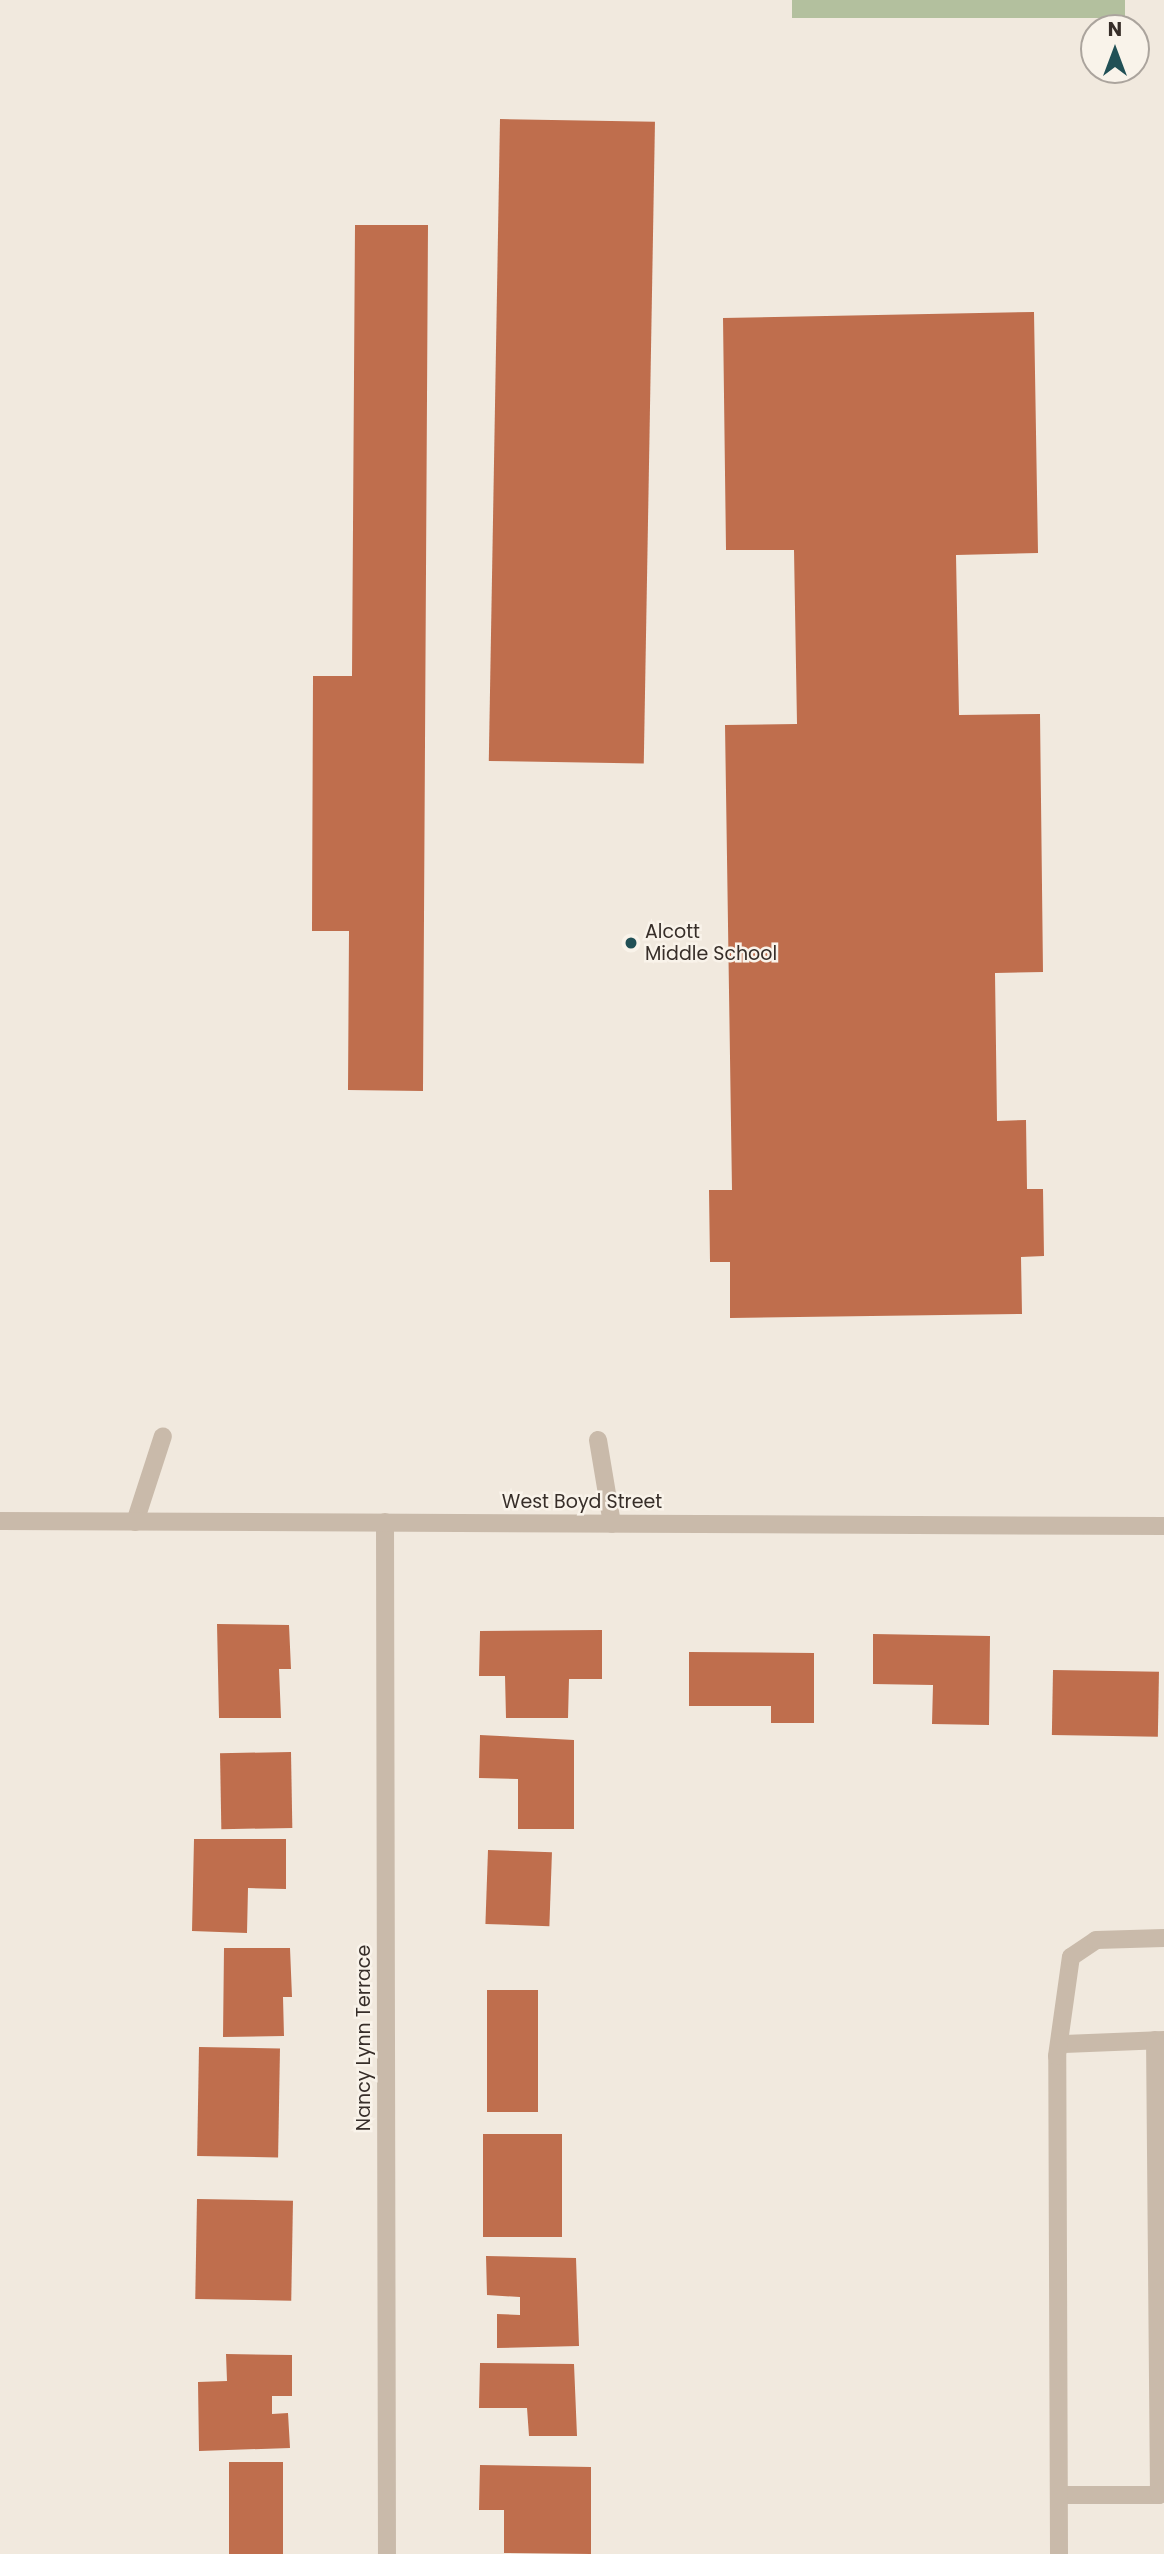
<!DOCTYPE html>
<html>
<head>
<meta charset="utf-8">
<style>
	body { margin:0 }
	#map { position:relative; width:1164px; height:2554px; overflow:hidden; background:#f1e9de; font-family:Poppins,sans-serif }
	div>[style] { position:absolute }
	.green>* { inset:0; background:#b3c09e; transform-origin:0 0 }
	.building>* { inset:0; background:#bf6e4d; transform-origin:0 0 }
	.service>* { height:18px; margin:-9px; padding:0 9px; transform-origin:9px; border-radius:9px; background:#c9baaa }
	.minor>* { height:18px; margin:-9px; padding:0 9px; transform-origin:9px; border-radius:9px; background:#c9baaa }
	.tertiary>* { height:18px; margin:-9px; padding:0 9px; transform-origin:9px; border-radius:9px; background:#c9baaa }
	.dots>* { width:19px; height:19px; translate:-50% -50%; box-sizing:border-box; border:4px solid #f9f3ea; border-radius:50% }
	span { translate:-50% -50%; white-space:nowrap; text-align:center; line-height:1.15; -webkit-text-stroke:5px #f9f3ea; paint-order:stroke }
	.poi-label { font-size:19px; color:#372e29 }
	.left { translate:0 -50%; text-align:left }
	.street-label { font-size:19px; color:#372e29 }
	.north { position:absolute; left:1080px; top:14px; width:70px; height:70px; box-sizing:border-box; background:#f9f3ea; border:2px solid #aba49d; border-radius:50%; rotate:0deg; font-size:19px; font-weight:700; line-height:28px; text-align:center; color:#372e29 }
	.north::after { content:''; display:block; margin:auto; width:24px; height:32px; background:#215056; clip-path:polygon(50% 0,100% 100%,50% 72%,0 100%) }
</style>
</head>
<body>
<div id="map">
	<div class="green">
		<i style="left:792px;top:0;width:333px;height:18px"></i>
	</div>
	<div class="building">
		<i style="left:500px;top:119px;width:155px;height:642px;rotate:1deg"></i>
		<i style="clip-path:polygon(355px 225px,428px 225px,423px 1091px,348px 1090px,349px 931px,312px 931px,313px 676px,352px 676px)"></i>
		<i style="clip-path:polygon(1034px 312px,1038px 553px,956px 555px,959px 715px,1040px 714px,1043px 972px,995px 973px,997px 1121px,1026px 1120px,1027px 1189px,1043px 1189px,1044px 1256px,1021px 1257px,1022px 1314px,730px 1318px,730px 1262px,710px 1262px,709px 1190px,732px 1190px,725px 725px,797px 724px,794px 550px,726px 550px,723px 318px)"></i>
		<i style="clip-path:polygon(217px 1624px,289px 1625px,291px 1669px,279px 1669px,281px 1718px,219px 1718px)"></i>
		<i style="clip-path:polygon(602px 1630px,602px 1679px,569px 1679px,568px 1718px,506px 1718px,505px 1676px,479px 1676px,480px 1631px)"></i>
		<i style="clip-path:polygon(873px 1634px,990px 1636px,989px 1725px,932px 1724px,933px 1685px,873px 1684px)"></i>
		<i style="clip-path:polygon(689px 1652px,814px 1653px,814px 1723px,771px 1723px,771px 1706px,689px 1706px)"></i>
		<i style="left:1053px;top:1670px;width:106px;height:65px;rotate:1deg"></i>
		<i style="clip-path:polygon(480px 1735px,574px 1740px,574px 1829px,518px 1829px,518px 1779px,479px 1778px)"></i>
		<i style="left:291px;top:1752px;width:76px;height:71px;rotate:89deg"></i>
		<i style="clip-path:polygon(194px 1839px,286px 1839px,286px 1889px,248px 1888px,247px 1933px,192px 1931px)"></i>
		<i style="left:488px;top:1850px;width:64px;height:74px;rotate:2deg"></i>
		<i style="clip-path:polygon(224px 1948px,290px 1948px,292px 1997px,283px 1997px,284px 2036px,223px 2037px)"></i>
		<i style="left:487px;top:1990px;width:51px;height:122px"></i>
		<i style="left:199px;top:2047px;width:81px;height:109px;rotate:1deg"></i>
		<i style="left:483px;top:2134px;width:79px;height:103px"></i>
		<i style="left:197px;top:2199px;width:96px;height:100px;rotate:1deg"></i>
		<i style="clip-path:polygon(486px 2256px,576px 2258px,579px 2346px,497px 2348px,497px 2314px,520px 2315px,520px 2297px,487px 2295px)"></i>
		<i style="clip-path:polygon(226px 2354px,292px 2355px,292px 2396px,272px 2396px,272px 2414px,288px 2413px,290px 2448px,199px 2451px,198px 2382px,227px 2381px)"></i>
		<i style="clip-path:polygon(480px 2363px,574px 2364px,577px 2436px,529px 2436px,527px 2408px,479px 2408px)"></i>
		<i style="left:229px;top:2462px;width:54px;height:92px"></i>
		<i style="clip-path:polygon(480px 2465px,591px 2467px,591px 2554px,504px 2553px,504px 2510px,479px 2510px)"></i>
	</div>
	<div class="service">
		<i style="left:598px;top:1440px;width:85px;rotate:80.5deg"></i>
		<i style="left:135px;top:1522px;width:90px;rotate:-72deg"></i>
		<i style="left:1064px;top:2044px;width:100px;rotate:-2.3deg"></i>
		<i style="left:1059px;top:2495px;width:100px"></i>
		<i style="left:1159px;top:2495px;width:455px;rotate:-90.5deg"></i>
		<i style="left:1059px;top:2554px;width:498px;rotate:-90.2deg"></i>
		<i style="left:1057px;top:2056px;width:100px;rotate:-82deg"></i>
		<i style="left:1071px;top:1957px;width:30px;rotate:-34deg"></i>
		<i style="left:1096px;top:1940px;width:68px;rotate:-1.7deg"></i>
	</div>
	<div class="minor">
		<i style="left:385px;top:1522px;width:1032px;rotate:89.89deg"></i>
	</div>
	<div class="tertiary">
		<i style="left:0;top:1521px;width:1164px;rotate:0.25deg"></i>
	</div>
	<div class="dots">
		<i style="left:631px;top:943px;background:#215056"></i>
	</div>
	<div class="poi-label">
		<span class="left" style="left:645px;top:943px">Alcott<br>Middle School</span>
	</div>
	<div class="street-label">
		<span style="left:582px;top:1502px">West Boyd Street</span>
		<span style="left:364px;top:2038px;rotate:-90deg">Nancy Lynn Terrace</span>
	</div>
	<div class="north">N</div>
</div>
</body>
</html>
